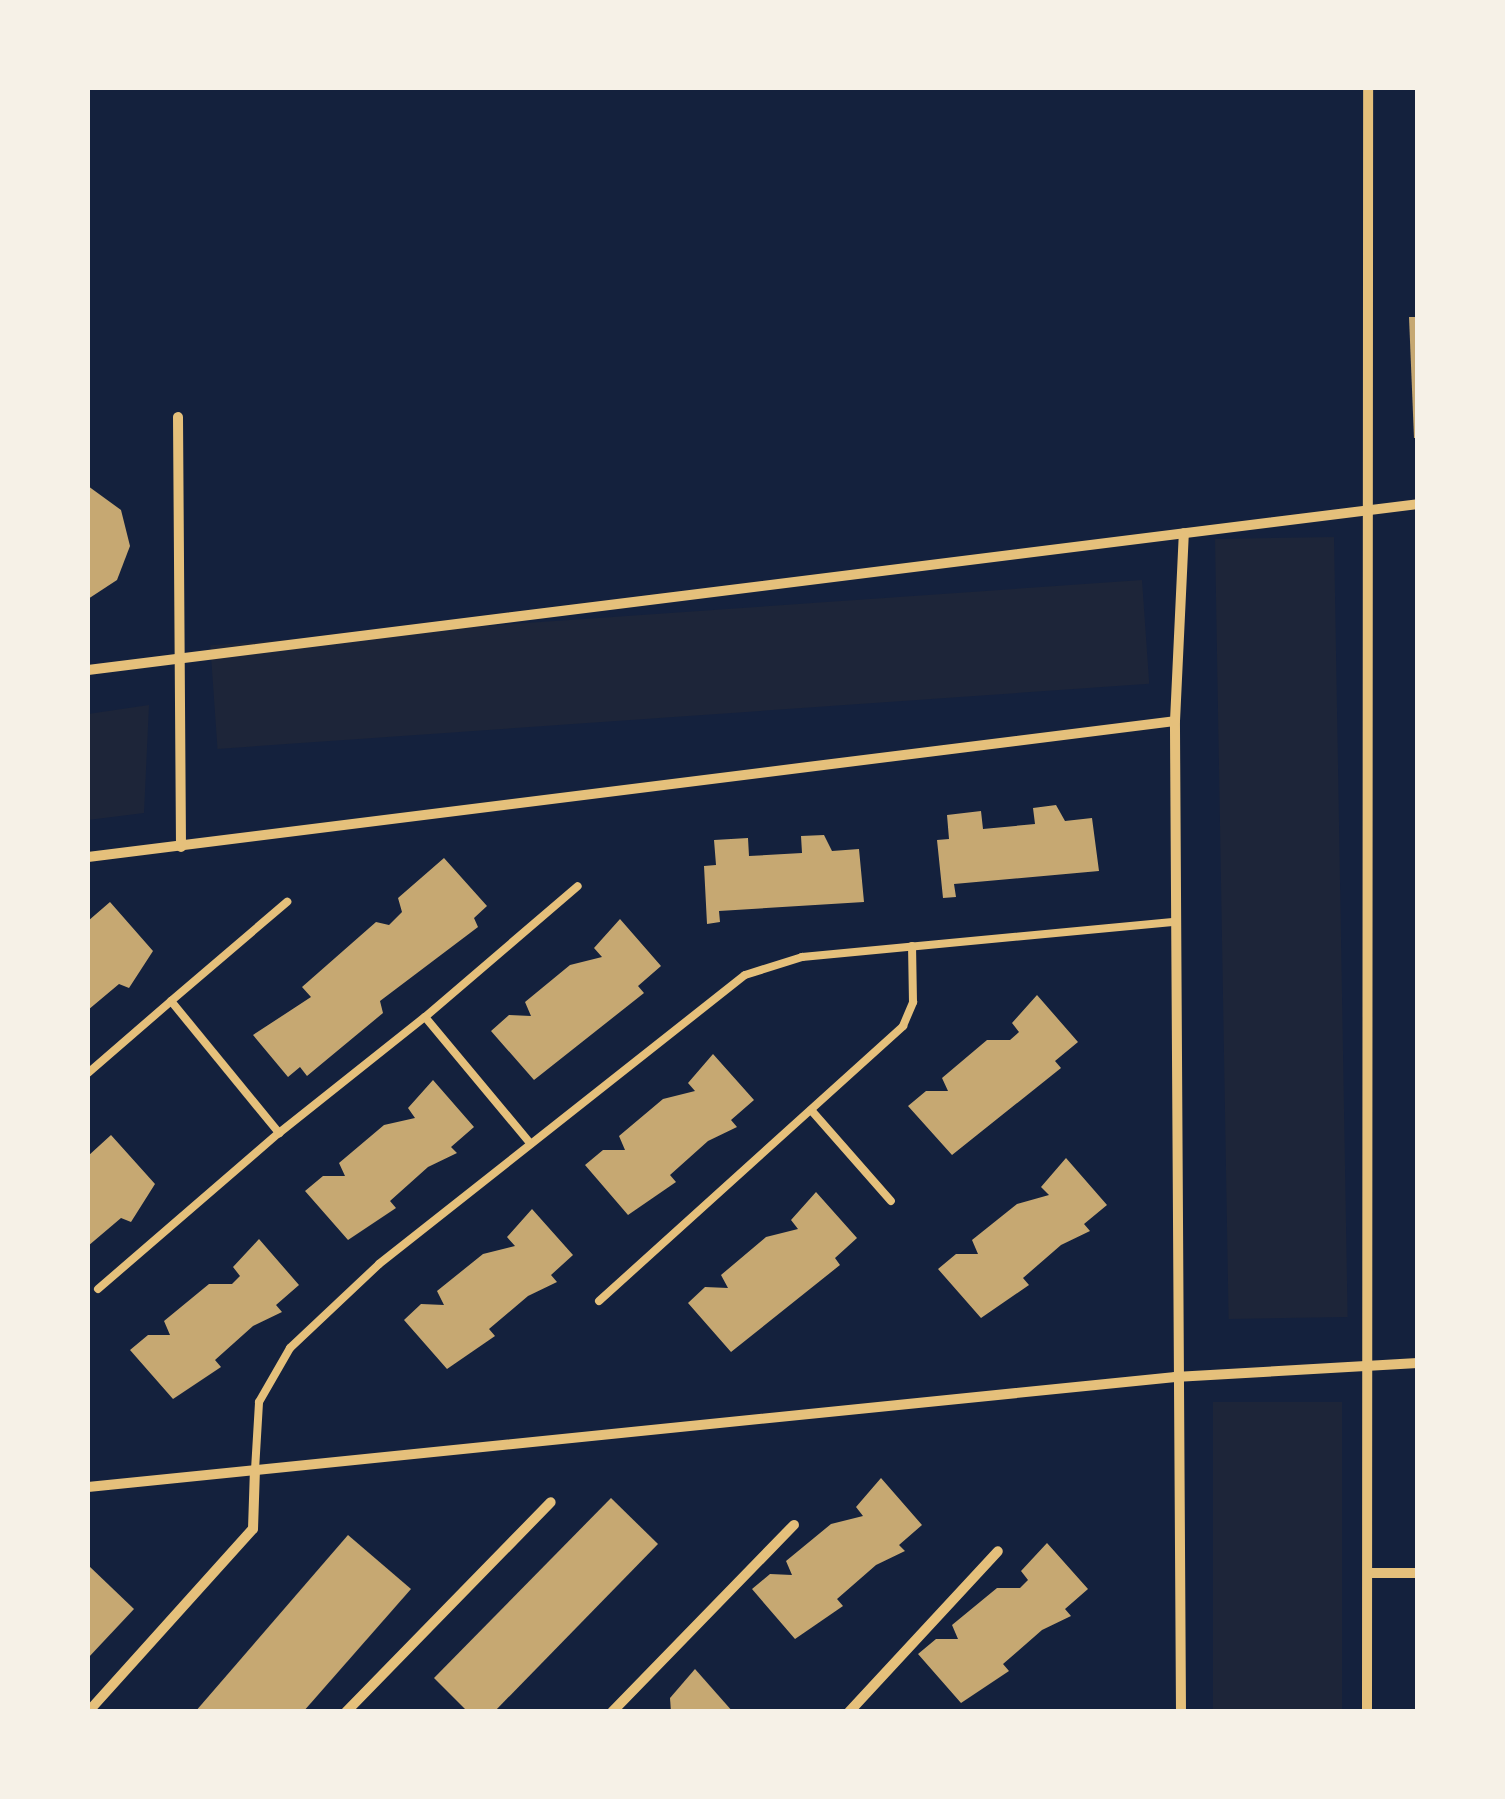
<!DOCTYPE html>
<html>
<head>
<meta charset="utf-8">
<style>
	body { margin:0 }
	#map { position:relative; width:1505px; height:1799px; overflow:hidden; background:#14213d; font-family:Literata,serif }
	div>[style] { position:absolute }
	.green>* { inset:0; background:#1d2539; transform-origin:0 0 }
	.building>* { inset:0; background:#c6a872 }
	.service>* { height:8px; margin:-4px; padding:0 4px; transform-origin:4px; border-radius:4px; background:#e5c07b }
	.minor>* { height:10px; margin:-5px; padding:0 5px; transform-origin:5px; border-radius:5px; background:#e5c07b }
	span { translate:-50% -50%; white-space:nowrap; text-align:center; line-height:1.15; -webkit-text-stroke:8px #f6f1e7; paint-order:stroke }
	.frame { position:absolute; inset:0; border:90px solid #f6f1e7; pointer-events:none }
</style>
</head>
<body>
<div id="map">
	<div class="green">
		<i style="left:1334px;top:537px;width:780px;height:119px;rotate:89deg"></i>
		<i style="left:1142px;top:580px;width:104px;height:934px;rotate:86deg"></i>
		<i style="clip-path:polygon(149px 705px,144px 813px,88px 820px,88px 714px)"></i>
		<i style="left:1342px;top:1402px;width:309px;height:129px;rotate:90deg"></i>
	</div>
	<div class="building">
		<i style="clip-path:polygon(1409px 317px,1418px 317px,1418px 438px,1414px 438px)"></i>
		<i style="clip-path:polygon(88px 486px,121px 510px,130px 546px,117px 580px,88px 599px)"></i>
		<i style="clip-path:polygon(1056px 805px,1065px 821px,1092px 818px,1099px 871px,954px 884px,956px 897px,943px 898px,937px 840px,949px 839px,947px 815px,981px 811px,983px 829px,1035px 824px,1033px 808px)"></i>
		<i style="clip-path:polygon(824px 835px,832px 851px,859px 849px,864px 902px,719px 911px,720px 922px,707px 924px,704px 866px,716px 865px,714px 840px,748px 838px,749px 856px,802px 853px,801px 836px)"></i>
		<i style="clip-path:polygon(444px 858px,487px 906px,474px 918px,478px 927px,380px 1001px,383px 1013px,307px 1076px,300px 1067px,288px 1077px,253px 1035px,311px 997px,302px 987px,376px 922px,389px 925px,402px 912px,398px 898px)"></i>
		<i style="clip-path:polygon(110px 902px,153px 951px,129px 988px,119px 984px,88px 1010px,88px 921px)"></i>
		<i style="clip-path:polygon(620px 919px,661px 966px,638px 986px,644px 993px,534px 1080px,491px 1031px,509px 1015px,531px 1016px,525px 1002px,570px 965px,602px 957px,594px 948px)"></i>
		<i style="clip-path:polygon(1037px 995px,1078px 1042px,1055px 1061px,1061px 1068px,952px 1155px,908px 1106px,926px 1091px,948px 1091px,942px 1078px,987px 1040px,1010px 1040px,1019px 1032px,1012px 1023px)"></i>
		<i style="clip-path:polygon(713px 1054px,754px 1100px,731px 1120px,737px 1127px,708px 1141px,670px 1175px,676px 1182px,628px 1215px,585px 1165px,603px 1150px,625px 1150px,619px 1136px,663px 1099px,695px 1091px,688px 1083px)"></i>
		<i style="clip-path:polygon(433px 1080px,474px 1127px,451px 1147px,457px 1153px,428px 1167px,390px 1201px,396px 1208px,348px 1240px,305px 1191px,323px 1176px,345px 1176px,339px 1163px,384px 1125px,415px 1118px,408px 1108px)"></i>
		<i style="clip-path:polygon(111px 1135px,155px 1184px,131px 1222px,121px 1218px,88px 1246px,88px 1156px)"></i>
		<i style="clip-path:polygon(1066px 1158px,1107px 1205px,1084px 1224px,1090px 1231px,1061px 1245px,1023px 1278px,1029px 1285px,981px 1318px,938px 1269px,956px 1254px,978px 1254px,972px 1240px,1017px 1204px,1049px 1195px,1041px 1187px)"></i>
		<i style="clip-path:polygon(816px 1192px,857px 1238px,835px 1258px,840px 1265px,731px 1352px,688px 1303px,705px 1287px,728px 1288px,721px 1275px,766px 1237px,798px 1229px,791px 1220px)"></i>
		<i style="clip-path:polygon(532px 1209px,573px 1255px,551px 1275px,557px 1282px,528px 1296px,489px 1329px,495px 1336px,447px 1369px,404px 1320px,421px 1304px,444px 1305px,437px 1291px,483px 1254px,515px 1246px,507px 1237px)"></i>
		<i style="clip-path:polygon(259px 1239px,299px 1285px,276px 1305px,282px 1312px,253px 1326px,215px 1360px,221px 1367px,173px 1399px,130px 1350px,148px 1335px,170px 1335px,164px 1321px,209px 1284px,232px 1284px,240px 1276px,233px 1267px)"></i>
		<i style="clip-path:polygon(881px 1478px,922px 1525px,899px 1545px,905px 1551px,876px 1565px,837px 1599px,843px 1606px,795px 1639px,752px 1589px,770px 1574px,792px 1575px,786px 1561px,831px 1524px,863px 1516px,856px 1507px)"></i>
		<i style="clip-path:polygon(611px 1498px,658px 1544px,494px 1712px,468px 1712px,434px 1678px)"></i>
		<i style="clip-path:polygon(348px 1535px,411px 1589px,303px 1712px,195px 1712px)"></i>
		<i style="clip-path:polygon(1047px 1543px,1088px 1589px,1065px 1609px,1071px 1616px,1042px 1630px,1003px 1664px,1009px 1671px,961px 1703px,918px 1654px,936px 1639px,958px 1639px,952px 1625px,997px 1588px,1020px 1588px,1028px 1580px,1021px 1571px)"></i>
		<i style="clip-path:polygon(88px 1565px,134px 1609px,88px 1658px)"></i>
		<i style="clip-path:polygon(695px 1669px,733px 1712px,671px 1712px,670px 1698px)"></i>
	</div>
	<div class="service">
		<i style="left:171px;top:1001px;width:153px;rotate:-40.5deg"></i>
		<i style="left:425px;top:1017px;width:201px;rotate:-40.6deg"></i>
		<i style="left:88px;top:1073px;width:110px;rotate:-40.9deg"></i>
		<i style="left:171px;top:1001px;width:171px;rotate:50.7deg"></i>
		<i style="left:279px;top:1133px;width:186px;rotate:-38.5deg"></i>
		<i style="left:425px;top:1017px;width:165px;rotate:50.2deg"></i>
		<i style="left:811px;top:1110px;width:121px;rotate:48.7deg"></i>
		<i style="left:98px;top:1289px;width:239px;rotate:-40.8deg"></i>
		<i style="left:599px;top:1301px;width:410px;rotate:-42.1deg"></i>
		<i style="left:903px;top:1026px;width:26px;rotate:-67deg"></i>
		<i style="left:913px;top:1002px;width:56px;rotate:-91deg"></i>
		<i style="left:255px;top:1470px;width:68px;rotate:-86.6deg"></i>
		<i style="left:259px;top:1402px;width:62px;rotate:-60.1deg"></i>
		<i style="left:290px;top:1348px;width:122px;rotate:-43.3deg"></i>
		<i style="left:379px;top:1264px;width:466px;rotate:-38.3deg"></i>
		<i style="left:745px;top:975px;width:60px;rotate:-17.5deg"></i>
		<i style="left:802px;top:957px;width:375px;rotate:-5.4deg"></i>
	</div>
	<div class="minor">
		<i style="left:178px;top:417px;width:430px;rotate:89.6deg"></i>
		<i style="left:88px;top:670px;width:1340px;rotate:-7.11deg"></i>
		<i style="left:88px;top:857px;width:1095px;rotate:-7.13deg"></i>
		<i style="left:88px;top:1487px;width:1093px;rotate:-5.78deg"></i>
		<i style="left:1175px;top:1377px;width:243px;rotate:-3.3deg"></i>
		<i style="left:1369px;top:1573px;width:49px"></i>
		<i style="left:88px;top:1712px;width:246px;rotate:-48deg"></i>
		<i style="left:253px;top:1529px;width:59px;rotate:-88.1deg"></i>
		<i style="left:346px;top:1712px;width:293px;rotate:-45.7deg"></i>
		<i style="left:612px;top:1712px;width:261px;rotate:-45.8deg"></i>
		<i style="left:849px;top:1712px;width:219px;rotate:-47.2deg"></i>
		<i style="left:1181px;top:1712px;width:991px;rotate:-90.35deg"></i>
		<i style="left:1175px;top:721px;width:188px;rotate:-87.3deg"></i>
		<i style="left:1367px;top:1712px;width:1624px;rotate:-89.96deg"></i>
	</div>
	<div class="frame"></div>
</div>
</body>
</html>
